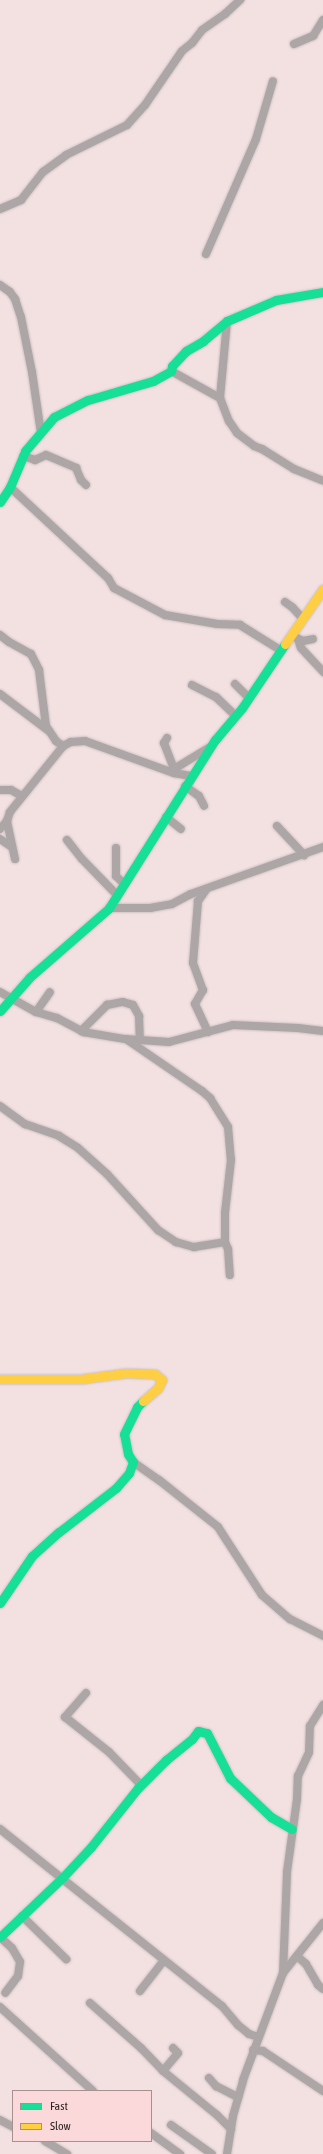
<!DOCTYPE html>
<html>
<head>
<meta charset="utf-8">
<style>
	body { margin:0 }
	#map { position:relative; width:323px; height:2154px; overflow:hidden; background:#f3e1e2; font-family:"Asap Condensed",sans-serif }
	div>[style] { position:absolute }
	.roads { filter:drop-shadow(0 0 1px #cdc0c1) drop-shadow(0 0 1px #cdc0c1) }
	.street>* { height:8px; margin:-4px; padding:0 4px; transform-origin:4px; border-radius:4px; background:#ada6a6 }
	.fast>* { height:9px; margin:-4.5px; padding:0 4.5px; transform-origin:4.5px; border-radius:4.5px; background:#16e098 }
	.slow>* { height:9px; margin:-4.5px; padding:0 4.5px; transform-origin:4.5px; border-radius:4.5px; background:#ffcf43 }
	span { translate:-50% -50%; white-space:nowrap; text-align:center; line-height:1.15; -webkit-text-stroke:4px #fbd9db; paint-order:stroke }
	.legend { position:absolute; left:12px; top:2090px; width:140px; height:52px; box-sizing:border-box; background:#fbd9db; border:1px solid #a88f90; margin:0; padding:5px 7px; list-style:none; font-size:12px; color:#2b1f20 }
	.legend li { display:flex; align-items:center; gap:8px; height:20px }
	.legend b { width:20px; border:1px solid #a88f90 }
</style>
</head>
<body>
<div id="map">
	<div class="roads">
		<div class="street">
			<i style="left:294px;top:44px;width:21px;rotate:-23deg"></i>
			<i style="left:313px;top:36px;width:19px;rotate:-58deg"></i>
			<i style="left:0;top:209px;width:23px;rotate:-23deg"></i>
			<i style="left:21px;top:200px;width:36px;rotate:-52deg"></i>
			<i style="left:43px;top:172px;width:29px;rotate:-36deg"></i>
			<i style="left:66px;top:155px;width:68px;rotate:-26.2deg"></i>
			<i style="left:127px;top:125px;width:27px;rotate:-48deg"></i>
			<i style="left:145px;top:105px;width:65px;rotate:-55.6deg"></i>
			<i style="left:182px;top:51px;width:13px;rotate:-39deg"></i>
			<i style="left:192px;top:43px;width:16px;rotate:-52deg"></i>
			<i style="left:202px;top:30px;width:28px;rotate:-35deg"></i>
			<i style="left:225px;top:14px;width:21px;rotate:-43deg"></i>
			<i style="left:206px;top:254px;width:125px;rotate:-66.5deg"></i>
			<i style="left:256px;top:139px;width:60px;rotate:-73.7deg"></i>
			<i style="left:0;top:285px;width:12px;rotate:35deg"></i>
			<i style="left:10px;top:292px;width:9px;rotate:54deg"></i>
			<i style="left:15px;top:299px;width:19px;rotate:72deg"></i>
			<i style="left:21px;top:317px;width:56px;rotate:78.7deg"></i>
			<i style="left:32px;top:372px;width:62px;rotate:81.6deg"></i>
			<i style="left:227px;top:321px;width:77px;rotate:95.2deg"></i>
			<i style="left:220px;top:398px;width:25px;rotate:69deg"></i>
			<i style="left:229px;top:421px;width:14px;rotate:56deg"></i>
			<i style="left:237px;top:433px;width:21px;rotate:37deg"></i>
			<i style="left:254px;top:446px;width:9px;rotate:21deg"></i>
			<i style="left:262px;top:449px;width:38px;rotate:32deg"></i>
			<i style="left:294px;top:469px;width:31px;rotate:22deg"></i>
			<i style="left:171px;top:371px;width:56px;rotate:28.9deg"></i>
			<i style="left:23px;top:456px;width:13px;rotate:18deg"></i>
			<i style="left:35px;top:460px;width:12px;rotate:-24deg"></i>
			<i style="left:46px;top:455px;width:33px;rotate:23deg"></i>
			<i style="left:76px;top:468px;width:13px;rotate:67deg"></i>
			<i style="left:81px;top:480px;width:7px;rotate:45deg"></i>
			<i style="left:10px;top:487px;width:134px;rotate:42.9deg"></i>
			<i style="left:108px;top:578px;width:12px;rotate:59deg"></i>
			<i style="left:114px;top:588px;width:58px;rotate:27.9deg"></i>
			<i style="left:165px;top:615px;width:53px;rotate:9.8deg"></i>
			<i style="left:217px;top:624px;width:23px;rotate:2deg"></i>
			<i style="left:240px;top:625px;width:49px;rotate:31.8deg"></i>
			<i style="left:285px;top:602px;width:9px;rotate:36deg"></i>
			<i style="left:292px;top:607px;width:16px;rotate:47deg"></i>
			<i style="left:0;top:635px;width:11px;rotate:38deg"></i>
			<i style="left:9px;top:642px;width:25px;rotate:29deg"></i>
			<i style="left:31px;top:654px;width:18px;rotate:63deg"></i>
			<i style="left:39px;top:670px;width:56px;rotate:82.9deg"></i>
			<i style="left:46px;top:726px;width:18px;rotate:56deg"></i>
			<i style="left:56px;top:741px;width:9px;rotate:36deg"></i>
			<i style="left:63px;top:746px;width:9px;rotate:-27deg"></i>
			<i style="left:71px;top:742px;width:14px;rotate:-4deg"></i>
			<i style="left:85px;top:741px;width:95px;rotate:19.8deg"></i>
			<i style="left:174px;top:773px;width:17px;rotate:10deg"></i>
			<i style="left:295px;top:637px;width:9px;rotate:27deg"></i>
			<i style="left:303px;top:641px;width:10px;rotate:-11deg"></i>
			<i style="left:298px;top:639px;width:9px;rotate:72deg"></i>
			<i style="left:301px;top:648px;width:33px;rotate:47deg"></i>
			<i style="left:235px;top:684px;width:20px;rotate:45deg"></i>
			<i style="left:192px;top:685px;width:27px;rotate:27deg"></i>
			<i style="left:216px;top:697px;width:28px;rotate:44deg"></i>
			<i style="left:0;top:694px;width:61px;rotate:37.1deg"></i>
			<i style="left:167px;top:738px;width:6px;rotate:121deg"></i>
			<i style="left:164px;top:743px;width:31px;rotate:69deg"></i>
			<i style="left:174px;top:769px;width:42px;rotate:-31.4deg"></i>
			<i style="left:185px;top:786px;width:17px;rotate:36deg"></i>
			<i style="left:199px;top:796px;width:11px;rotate:63deg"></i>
			<i style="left:0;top:790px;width:11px"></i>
			<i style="left:11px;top:790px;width:13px;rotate:29deg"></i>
			<i style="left:166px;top:817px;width:19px;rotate:39deg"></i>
			<i style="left:277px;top:826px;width:40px;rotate:47deg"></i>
			<i style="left:0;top:829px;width:11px;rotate:-49deg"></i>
			<i style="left:0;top:839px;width:14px;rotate:34deg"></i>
			<i style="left:67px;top:840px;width:24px;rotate:52deg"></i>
			<i style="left:82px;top:859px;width:50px;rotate:45.8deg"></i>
			<i style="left:116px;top:848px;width:28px;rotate:90deg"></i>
			<i style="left:116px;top:876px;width:11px;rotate:45deg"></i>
			<i style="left:15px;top:859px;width:39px;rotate:-102deg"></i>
			<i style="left:7px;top:821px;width:9px;rotate:-72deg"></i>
			<i style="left:10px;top:812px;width:85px;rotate:-51.2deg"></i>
			<i style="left:206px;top:890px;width:14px;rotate:126deg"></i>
			<i style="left:198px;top:901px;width:62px;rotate:94.6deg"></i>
			<i style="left:193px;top:963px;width:29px;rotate:70deg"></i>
			<i style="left:203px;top:990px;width:16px;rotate:120deg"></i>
			<i style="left:195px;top:1004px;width:31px;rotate:65deg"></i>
			<i style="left:109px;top:908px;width:41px"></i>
			<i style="left:150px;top:908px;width:22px;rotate:-10deg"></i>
			<i style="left:172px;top:904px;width:21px;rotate:-28deg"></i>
			<i style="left:191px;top:894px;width:140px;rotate:-19.6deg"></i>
			<i style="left:0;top:992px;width:41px;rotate:29.1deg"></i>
			<i style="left:36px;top:1012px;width:22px;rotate:16deg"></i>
			<i style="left:57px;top:1018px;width:30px;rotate:28deg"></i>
			<i style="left:83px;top:1032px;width:43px;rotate:9.5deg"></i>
			<i style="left:125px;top:1039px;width:44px;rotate:3.9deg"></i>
			<i style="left:169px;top:1042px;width:66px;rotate:-14.9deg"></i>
			<i style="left:233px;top:1025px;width:65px;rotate:2.6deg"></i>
			<i style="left:298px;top:1028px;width:25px;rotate:7deg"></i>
			<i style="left:36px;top:1012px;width:24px;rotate:-55deg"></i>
			<i style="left:81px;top:1031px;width:37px;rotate:-45deg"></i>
			<i style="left:107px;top:1005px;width:16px;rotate:-11deg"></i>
			<i style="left:123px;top:1002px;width:10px;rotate:17deg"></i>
			<i style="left:133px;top:1005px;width:13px;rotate:61deg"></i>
			<i style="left:139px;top:1016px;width:24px;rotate:88deg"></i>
			<i style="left:126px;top:1039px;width:92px;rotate:34.4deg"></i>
			<i style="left:202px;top:1091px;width:11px;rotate:41deg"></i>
			<i style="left:210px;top:1098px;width:34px;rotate:58deg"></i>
			<i style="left:228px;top:1127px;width:33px;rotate:85deg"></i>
			<i style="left:231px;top:1160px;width:53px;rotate:96.5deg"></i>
			<i style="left:225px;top:1213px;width:29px;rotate:90deg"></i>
			<i style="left:225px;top:1242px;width:8px;rotate:67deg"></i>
			<i style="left:228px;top:1249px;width:26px;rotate:86deg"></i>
			<i style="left:0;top:1106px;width:31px;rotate:36deg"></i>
			<i style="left:25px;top:1124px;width:36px;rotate:19deg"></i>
			<i style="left:59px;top:1136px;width:22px;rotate:32deg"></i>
			<i style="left:78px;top:1148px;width:39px;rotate:42deg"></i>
			<i style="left:107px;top:1174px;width:76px;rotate:47.7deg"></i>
			<i style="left:158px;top:1230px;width:22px;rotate:34deg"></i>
			<i style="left:176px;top:1242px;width:19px;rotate:16deg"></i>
			<i style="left:194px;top:1247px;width:31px;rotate:-9deg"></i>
			<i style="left:133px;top:1462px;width:32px;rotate:35deg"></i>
			<i style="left:159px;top:1480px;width:75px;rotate:38.5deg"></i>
			<i style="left:218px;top:1527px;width:81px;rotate:57.1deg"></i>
			<i style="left:262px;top:1595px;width:37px;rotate:41deg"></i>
			<i style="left:290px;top:1619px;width:37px;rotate:27deg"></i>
			<i style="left:86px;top:1693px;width:32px;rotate:131deg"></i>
			<i style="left:65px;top:1717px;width:56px;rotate:38.5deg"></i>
			<i style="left:109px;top:1752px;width:46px;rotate:45.9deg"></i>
			<i style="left:0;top:1829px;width:284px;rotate:38.6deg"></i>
			<i style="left:222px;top:2006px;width:25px;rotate:50deg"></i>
			<i style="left:238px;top:2025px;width:14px;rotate:39deg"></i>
			<i style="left:249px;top:2034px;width:9px;rotate:18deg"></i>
			<i style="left:22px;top:1916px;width:62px;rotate:44.3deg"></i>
			<i style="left:0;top:1937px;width:16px;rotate:43deg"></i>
			<i style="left:12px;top:1948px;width:16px;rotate:60deg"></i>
			<i style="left:20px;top:1962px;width:14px;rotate:98deg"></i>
			<i style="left:18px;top:1976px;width:21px;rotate:127deg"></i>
			<i style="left:297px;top:1956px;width:12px;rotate:42deg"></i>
			<i style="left:306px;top:1964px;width:24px;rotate:60deg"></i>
			<i style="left:318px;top:1985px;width:6px;rotate:39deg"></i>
			<i style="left:283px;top:1973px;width:101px;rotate:-87.7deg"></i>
			<i style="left:287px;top:1872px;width:74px;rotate:-82.2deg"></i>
			<i style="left:297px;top:1799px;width:23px;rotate:-88deg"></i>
			<i style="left:298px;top:1776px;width:26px;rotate:-65deg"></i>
			<i style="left:309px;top:1752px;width:26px;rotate:-88deg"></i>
			<i style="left:310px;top:1726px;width:25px;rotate:-58deg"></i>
			<i style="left:140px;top:1991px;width:39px;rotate:-52deg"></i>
			<i style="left:90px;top:2003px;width:68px;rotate:41.4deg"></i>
			<i style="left:141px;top:2048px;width:32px;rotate:46deg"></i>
			<i style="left:163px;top:2071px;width:70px;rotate:39.2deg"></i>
			<i style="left:217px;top:2115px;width:20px;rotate:45deg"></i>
			<i style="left:0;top:2007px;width:125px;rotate:42.1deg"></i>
			<i style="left:253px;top:2050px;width:10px;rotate:6deg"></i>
			<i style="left:263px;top:2051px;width:72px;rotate:33.7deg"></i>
			<i style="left:163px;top:2071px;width:23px;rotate:-50deg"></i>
			<i style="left:178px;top:2053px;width:7px;rotate:-135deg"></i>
			<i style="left:209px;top:2078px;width:11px;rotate:49deg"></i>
			<i style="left:216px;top:2086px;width:25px;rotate:27deg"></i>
			<i style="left:0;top:2120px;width:15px;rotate:28deg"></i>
			<i style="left:171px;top:2125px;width:50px;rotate:35.3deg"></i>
			<i style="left:151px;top:2133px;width:36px;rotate:36deg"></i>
			<i style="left:45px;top:2141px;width:26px;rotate:31deg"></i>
			<i style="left:227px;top:2154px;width:38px;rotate:-81deg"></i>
			<i style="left:233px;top:2116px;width:37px;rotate:-74deg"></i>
			<i style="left:243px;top:2080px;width:114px;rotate:-69.5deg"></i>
			<i style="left:283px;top:1973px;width:64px;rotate:-51.3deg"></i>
		</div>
		<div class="fast">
			<i style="left:0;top:502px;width:18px;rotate:-56deg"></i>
			<i style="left:10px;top:487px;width:39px;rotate:-67deg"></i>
			<i style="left:25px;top:451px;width:45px;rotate:-49.5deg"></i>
			<i style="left:54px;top:417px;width:38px;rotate:-27deg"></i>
			<i style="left:88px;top:400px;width:68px;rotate:-16.3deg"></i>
			<i style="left:153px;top:381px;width:21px;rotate:-29deg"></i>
			<i style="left:171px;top:371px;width:5px;rotate:-79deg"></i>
			<i style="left:172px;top:366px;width:21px;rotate:-47deg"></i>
			<i style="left:186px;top:351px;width:20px;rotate:-30deg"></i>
			<i style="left:203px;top:341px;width:31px;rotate:-40deg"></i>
			<i style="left:227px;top:321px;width:53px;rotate:-23.2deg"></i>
			<i style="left:276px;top:300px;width:48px;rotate:-9.7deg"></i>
			<i style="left:0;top:1011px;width:45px;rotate:-48.6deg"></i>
			<i style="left:30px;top:977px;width:105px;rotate:-41.1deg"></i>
			<i style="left:109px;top:908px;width:199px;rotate:-57.8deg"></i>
			<i style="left:215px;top:740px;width:42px;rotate:-49.8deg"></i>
			<i style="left:242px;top:708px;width:77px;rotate:-56.1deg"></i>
			<i style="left:0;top:1603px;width:57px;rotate:-55.8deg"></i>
			<i style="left:32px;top:1556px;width:36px;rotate:-42deg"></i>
			<i style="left:59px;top:1532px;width:72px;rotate:-37.7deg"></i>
			<i style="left:116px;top:1488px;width:20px;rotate:-49deg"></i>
			<i style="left:129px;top:1473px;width:12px;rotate:-70deg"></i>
			<i style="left:133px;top:1462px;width:9px;rotate:-122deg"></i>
			<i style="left:128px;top:1454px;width:20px;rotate:-101deg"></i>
			<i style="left:124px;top:1434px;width:30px;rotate:-64deg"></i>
			<i style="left:137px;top:1407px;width:8px;rotate:-45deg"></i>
			<i style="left:0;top:1937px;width:87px;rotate:-43.6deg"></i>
			<i style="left:63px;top:1877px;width:41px;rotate:-47deg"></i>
			<i style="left:91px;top:1847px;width:75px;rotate:-51.5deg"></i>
			<i style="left:138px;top:1788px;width:40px;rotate:-45deg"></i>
			<i style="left:166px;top:1760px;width:33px;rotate:-39deg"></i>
			<i style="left:192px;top:1739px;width:10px;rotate:-53deg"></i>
			<i style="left:198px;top:1731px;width:9px;rotate:13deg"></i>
			<i style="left:207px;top:1733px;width:51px;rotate:62.9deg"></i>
			<i style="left:230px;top:1778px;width:57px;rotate:43.6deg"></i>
			<i style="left:271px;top:1817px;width:24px;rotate:30deg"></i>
		</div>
		<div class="slow">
			<i style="left:285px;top:644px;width:67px;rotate:-55.4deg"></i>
			<i style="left:0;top:1379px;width:81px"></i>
			<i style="left:81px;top:1379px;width:45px;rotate:-7.6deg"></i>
			<i style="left:126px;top:1373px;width:29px;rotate:2deg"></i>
			<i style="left:155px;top:1374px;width:9px;rotate:41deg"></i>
			<i style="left:162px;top:1380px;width:9px;rotate:117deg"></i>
			<i style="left:158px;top:1388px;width:20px;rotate:139deg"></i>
		</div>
	</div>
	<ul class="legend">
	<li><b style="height:5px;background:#16e098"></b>Fast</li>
	<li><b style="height:5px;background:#ffcf43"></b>Slow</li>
	</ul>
</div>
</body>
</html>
